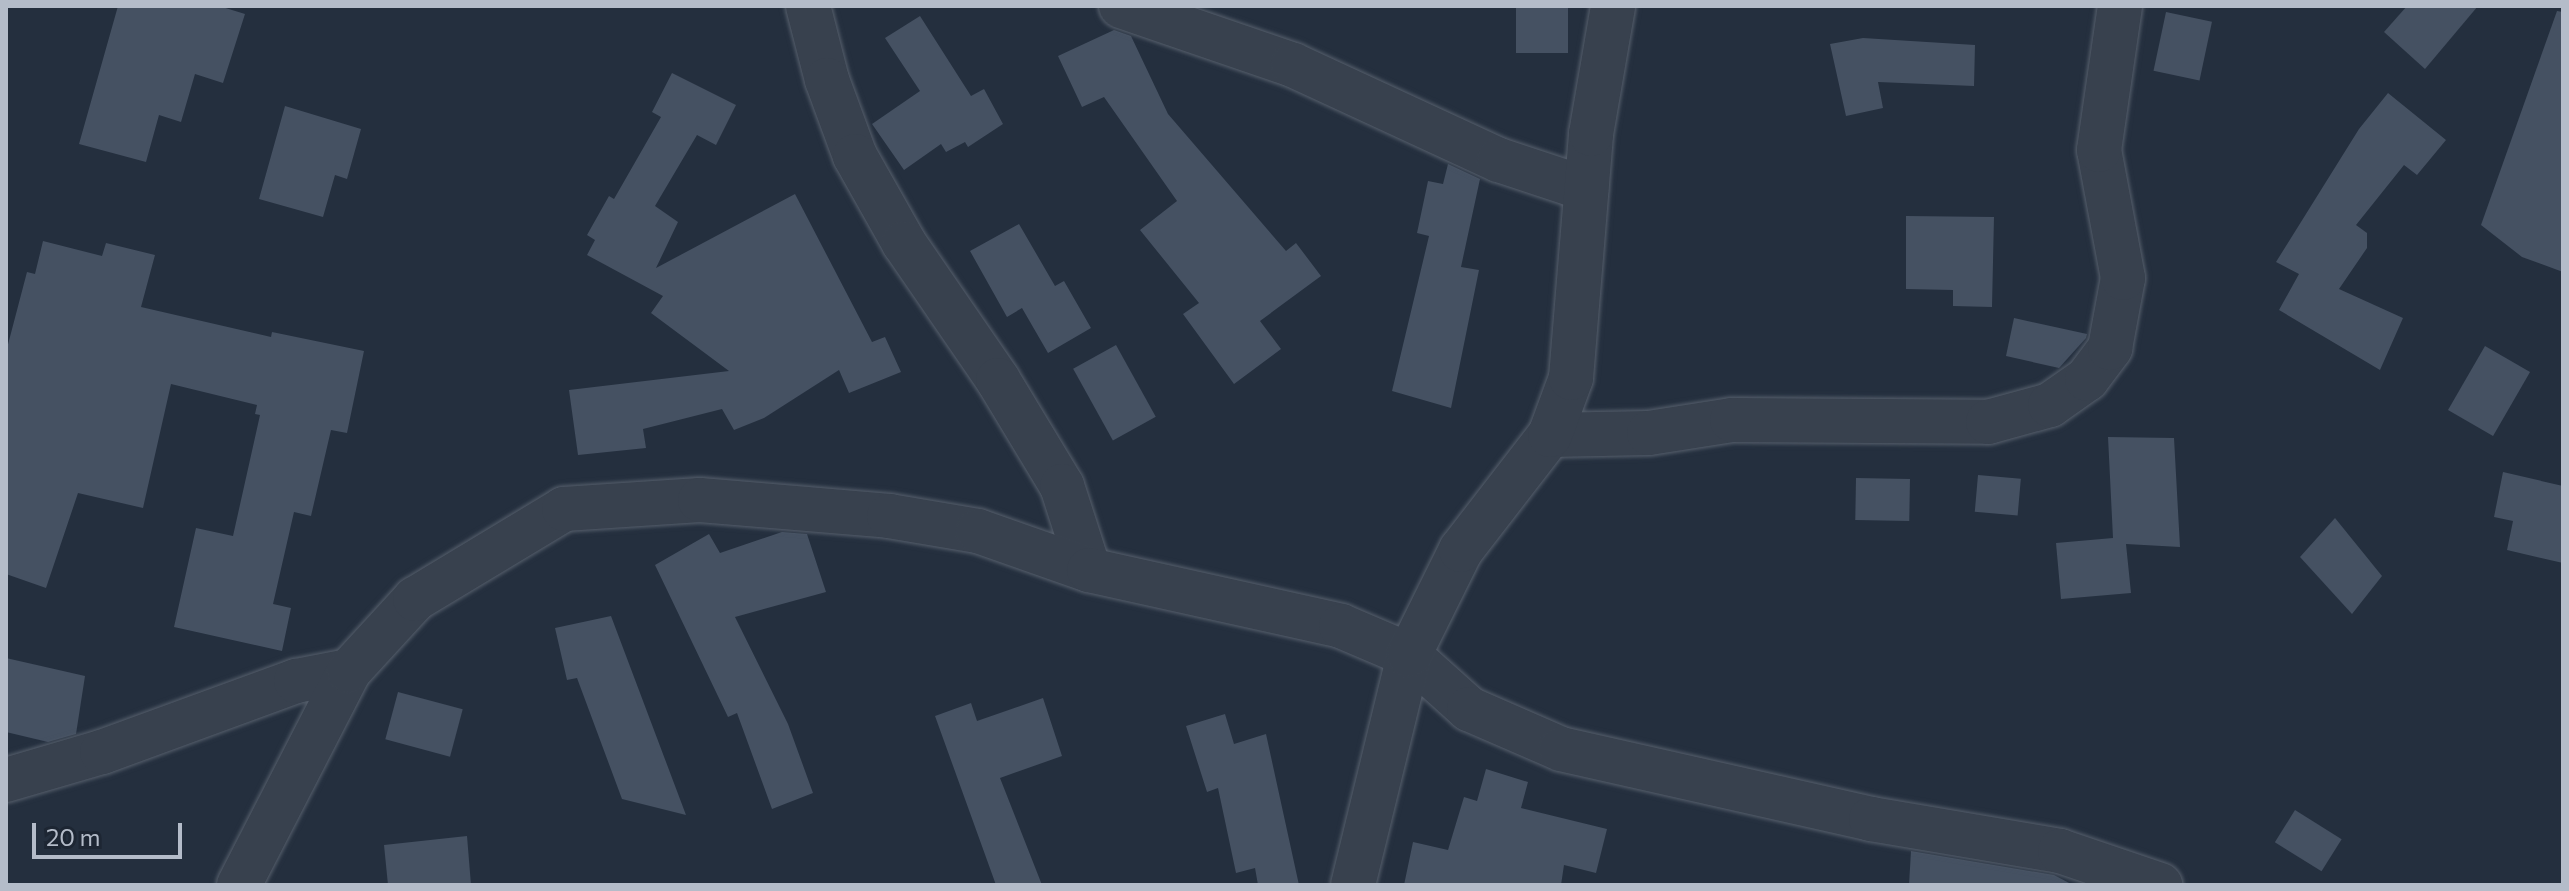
<!DOCTYPE html>
<html>
<head>
<meta charset="utf-8">
<style>
	body { margin:0 }
	#map { position:relative; width:2569px; height:891px; overflow:hidden; background:#242f3e; font-family:Commissioner,sans-serif }
	div>[style] { position:absolute }
	.building>* { inset:0; background:#455162; transform-origin:0 0 }
	.roads { filter:drop-shadow(0 0 2px #565f6c) drop-shadow(0 0 2px #565f6c) }
	.street>* { height:44px; margin:-22px; padding:0 22px; transform-origin:22px; border-radius:22px; background:#38414e }
	span { translate:-50% -50%; white-space:nowrap; text-align:center; line-height:1.15; -webkit-text-stroke:7px #1d2633; paint-order:stroke }
	.frame { position:absolute; inset:0; border:8px solid #b4bcc9; pointer-events:none }
	.scale { position:absolute; left:32px; top:823px; width:150px; height:36px; box-sizing:border-box; border:4px solid #b4bcc9; border-top:0; padding-left:10px; font-size:24px; line-height:28px; white-space:nowrap; color:#b4bcc9; -webkit-text-stroke:6px #1d2633; paint-order:stroke }
</style>
</head>
<body>
<div id="map">
	<div class="building">
		<i style="clip-path:polygon(118px 6px,219px 6px,245px 14px,223px 83px,195px 74px,181px 122px,159px 115px,146px 162px,79px 144px)"></i>
		<i style="left:1516px;top:6px;width:52px;height:47px"></i>
		<i style="clip-path:polygon(2407px 6px,2478px 6px,2425px 69px,2384px 32px)"></i>
		<i style="clip-path:polygon(2557px 11px,2563px 12px,2563px 272px,2522px 257px,2481px 225px)"></i>
		<i style="left:2166px;top:12px;width:47px;height:60px;rotate:12deg"></i>
		<i style="clip-path:polygon(920px 16px,971px 96px,984px 89px,1003px 124px,968px 147px,965px 142px,946px 152px,941px 144px,904px 170px,872px 124px,920px 91px,885px 38px)"></i>
		<i style="clip-path:polygon(1114px 30px,1131px 36px,1168px 114px,1286px 251px,1296px 243px,1321px 276px,1260px 321px,1281px 349px,1234px 384px,1183px 314px,1199px 303px,1140px 230px,1177px 201px,1104px 97px,1082px 107px,1058px 56px)"></i>
		<i style="clip-path:polygon(1863px 38px,1975px 45px,1974px 86px,1878px 82px,1883px 108px,1846px 116px,1830px 44px)"></i>
		<i style="clip-path:polygon(672px 73px,736px 105px,716px 145px,697px 135px,655px 206px,678px 222px,656px 268px,795px 194px,872px 342px,885px 337px,901px 372px,849px 393px,839px 370px,764px 418px,734px 430px,722px 409px,643px 429px,646px 448px,578px 455px,569px 390px,729px 371px,651px 313px,663px 296px,587px 255px,595px 240px,587px 235px,609px 196px,614px 199px,661px 117px,652px 112px)"></i>
		<i style="clip-path:polygon(2388px 93px,2446px 140px,2417px 175px,2404px 165px,2356px 225px,2367px 233px,2367px 248px,2339px 289px,2403px 318px,2380px 370px,2279px 310px,2299px 274px,2276px 262px,2359px 129px)"></i>
		<i style="clip-path:polygon(285px 106px,361px 129px,347px 179px,335px 175px,323px 217px,259px 199px)"></i>
		<i style="clip-path:polygon(1448px 164px,1480px 179px,1461px 267px,1479px 270px,1451px 408px,1392px 391px,1429px 236px,1417px 233px,1428px 181px,1443px 184px)"></i>
		<i style="clip-path:polygon(1906px 216px,1994px 217px,1992px 307px,1953px 306px,1953px 290px,1906px 289px)"></i>
		<i style="clip-path:polygon(1019px 224px,1055px 286px,1064px 281px,1091px 328px,1048px 353px,1022px 308px,1007px 317px,970px 251px)"></i>
		<i style="clip-path:polygon(43px 241px,102px 256px,106px 243px,155px 255px,141px 307px,271px 337px,272px 332px,364px 351px,347px 433px,331px 430px,311px 516px,294px 512px,273px 604px,291px 608px,282px 651px,174px 627px,196px 528px,233px 536px,260px 415px,255px 414px,257px 405px,171px 384px,143px 508px,78px 493px,46px 588px,6px 574px,6px 352px,27px 272px,35px 274px)"></i>
		<i style="clip-path:polygon(2014px 318px,2087px 334px,2086px 338px,2059px 368px,2006px 356px)"></i>
		<i style="left:1116px;top:345px;width:82px;height:49px;rotate:61deg"></i>
		<i style="left:2485px;top:346px;width:52px;height:74px;rotate:30deg"></i>
		<i style="clip-path:polygon(2108px 437px,2174px 438px,2180px 547px,2126px 544px,2131px 593px,2061px 599px,2056px 543px,2113px 538px)"></i>
		<i style="clip-path:polygon(2503px 472px,2563px 486px,2563px 563px,2507px 550px,2513px 521px,2494px 517px)"></i>
		<i style="left:1978px;top:475px;width:43px;height:37px;rotate:5deg"></i>
		<i style="left:1856px;top:478px;width:54px;height:42px;rotate:1deg"></i>
		<i style="clip-path:polygon(2335px 518px,2382px 576px,2352px 614px,2300px 557px)"></i>
		<i style="clip-path:polygon(782px 532px,807px 534px,826px 592px,735px 617px,788px 724px,813px 793px,772px 809px,737px 713px,728px 717px,655px 565px,709px 534px,720px 553px)"></i>
		<i style="clip-path:polygon(611px 616px,686px 815px,622px 799px,577px 678px,567px 680px,555px 628px)"></i>
		<i style="clip-path:polygon(6px 658px,85px 676px,76px 734px,48px 742px,6px 732px)"></i>
		<i style="left:398px;top:692px;width:67px;height:49px;rotate:15deg"></i>
		<i style="clip-path:polygon(1043px 698px,1062px 756px,1000px 778px,1042px 885px,996px 885px,935px 716px,971px 703px,977px 721px)"></i>
		<i style="clip-path:polygon(1225px 714px,1234px 744px,1266px 734px,1299px 885px,1258px 885px,1255px 868px,1236px 873px,1218px 788px,1207px 792px,1186px 726px)"></i>
		<i style="clip-path:polygon(1486px 769px,1528px 782px,1521px 808px,1607px 829px,1596px 873px,1564px 865px,1561px 885px,1404px 885px,1413px 842px,1448px 850px,1464px 797px,1477px 801px)"></i>
		<i style="left:2295px;top:810px;width:55px;height:38px;rotate:32deg"></i>
		<i style="clip-path:polygon(467px 836px,471px 885px,388px 885px,384px 845px)"></i>
		<i style="clip-path:polygon(1911px 851px,2054px 875px,2073px 885px,1909px 885px)"></i>
	</div>
	<div class="roads">
		<div class="street">
			<i style="left:808px;top:6px;width:76px;rotate:75.6deg"></i>
			<i style="left:827px;top:80px;width:81px;rotate:69.8deg"></i>
			<i style="left:855px;top:156px;width:100px;rotate:60.6deg"></i>
			<i style="left:904px;top:243px;width:166px;rotate:55.5deg"></i>
			<i style="left:998px;top:380px;width:124px;rotate:58.9deg"></i>
			<i style="left:1062px;top:486px;width:88px;rotate:72.2deg"></i>
			<i style="left:1121px;top:6px;width:182px;rotate:18.9deg"></i>
			<i style="left:1293px;top:65px;width:227px;rotate:24.8deg"></i>
			<i style="left:1499px;top:160px;width:92px;rotate:18.4deg"></i>
			<i style="left:1550px;top:435px;width:99px;rotate:-1.2deg"></i>
			<i style="left:1649px;top:433px;width:84px;rotate:-8.9deg"></i>
			<i style="left:1732px;top:420px;width:256px;rotate:0.4deg"></i>
			<i style="left:1988px;top:422px;width:64px;rotate:-15.3deg"></i>
			<i style="left:2050px;top:405px;width:45px;rotate:-35.1deg"></i>
			<i style="left:2087px;top:379px;width:39px;rotate:-53deg"></i>
			<i style="left:2110px;top:348px;width:71px;rotate:-79.5deg"></i>
			<i style="left:2123px;top:278px;width:130px;rotate:-100.6deg"></i>
			<i style="left:2099px;top:150px;width:146px;rotate:-81.7deg"></i>
			<i style="left:6px;top:780px;width:100px;rotate:-16.3deg"></i>
			<i style="left:102px;top:752px;width:207px;rotate:-20.1deg"></i>
			<i style="left:296px;top:681px;width:54px;rotate:-10.7deg"></i>
			<i style="left:239px;top:885px;width:241px;rotate:-62.8deg"></i>
			<i style="left:349px;top:671px;width:98px;rotate:-47.5deg"></i>
			<i style="left:415px;top:599px;width:174px;rotate:-31.1deg"></i>
			<i style="left:564px;top:509px;width:136px;rotate:-3.8deg"></i>
			<i style="left:700px;top:500px;width:190px;rotate:4.8deg"></i>
			<i style="left:889px;top:516px;width:90px;rotate:9.6deg"></i>
			<i style="left:978px;top:531px;width:118px;rotate:19.4deg"></i>
			<i style="left:1089px;top:570px;width:258px;rotate:12.5deg"></i>
			<i style="left:1341px;top:626px;width:74px;rotate:23.1deg"></i>
			<i style="left:1409px;top:655px;width:81px;rotate:42deg"></i>
			<i style="left:1469px;top:709px;width:100px;rotate:23.5deg"></i>
			<i style="left:1561px;top:749px;width:318px;rotate:12.7deg"></i>
			<i style="left:1871px;top:819px;width:192px;rotate:9.6deg"></i>
			<i style="left:2060px;top:851px;width:106px;rotate:18.8deg"></i>
			<i style="left:1353px;top:885px;width:237px;rotate:-76.3deg"></i>
			<i style="left:1409px;top:655px;width:117px;rotate:-63.7deg"></i>
			<i style="left:1461px;top:550px;width:145px;rotate:-52.3deg"></i>
			<i style="left:1550px;top:435px;width:61px;rotate:-69.8deg"></i>
			<i style="left:1571px;top:378px;width:245px;rotate:-85.3deg"></i>
			<i style="left:1591px;top:134px;width:130px;rotate:-80.2deg"></i>
		</div>
	</div>
	<div class="frame"></div>
	<div class="scale">20 m</div>
</div>
</body>
</html>
